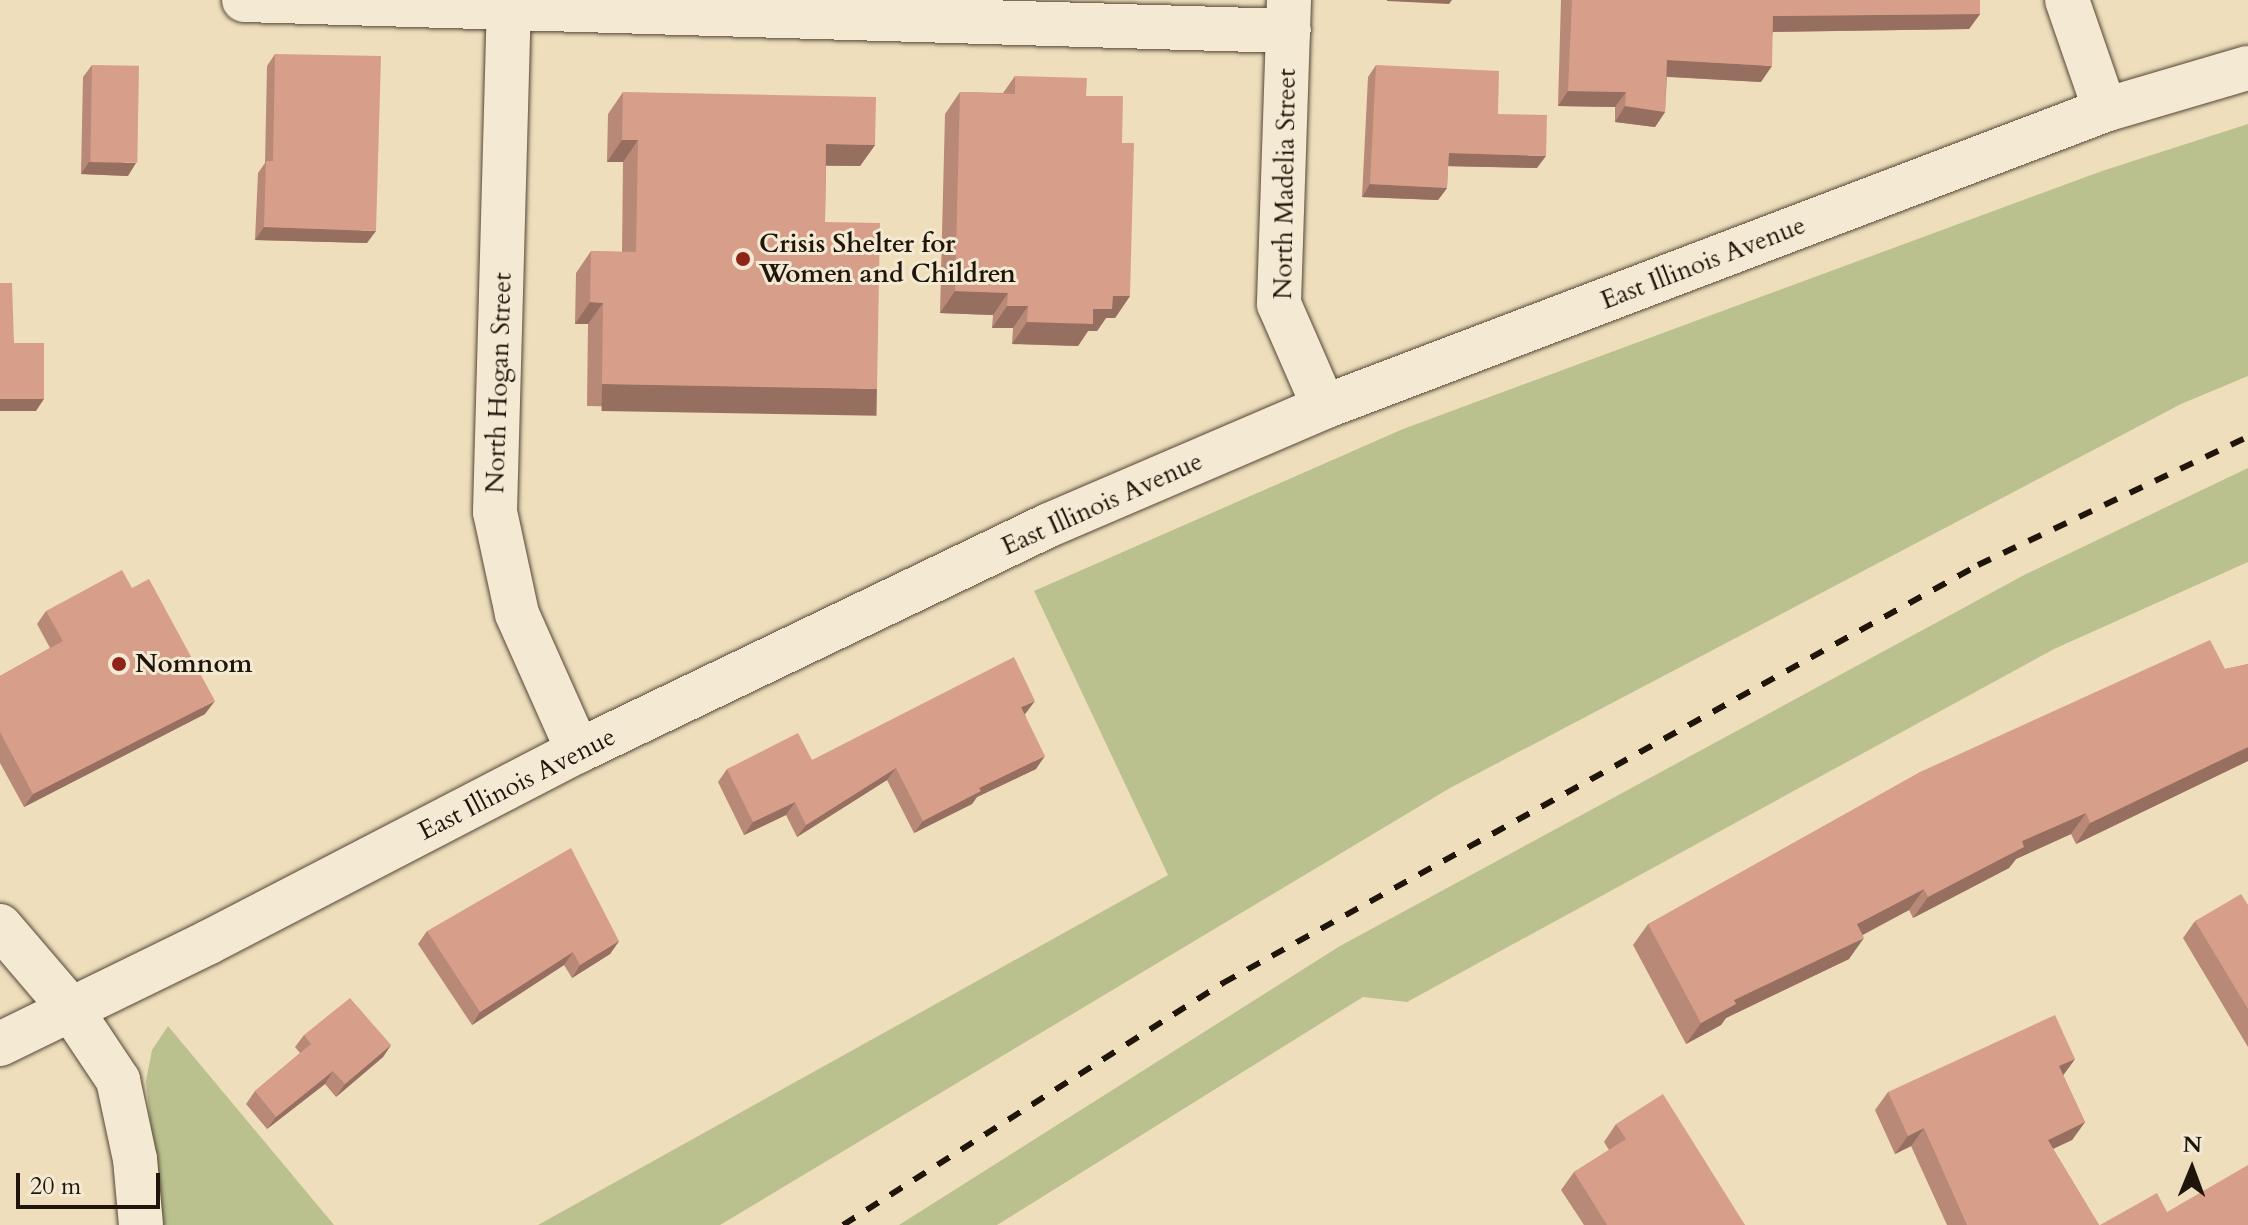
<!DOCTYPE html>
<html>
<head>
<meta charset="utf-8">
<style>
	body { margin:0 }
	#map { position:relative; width:2248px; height:1225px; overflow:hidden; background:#eedebc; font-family:Cardo,serif }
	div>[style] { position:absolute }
	.green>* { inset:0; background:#bac18f }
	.roads { filter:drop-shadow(0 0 2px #544736) drop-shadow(0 0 2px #544736) }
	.minor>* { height:44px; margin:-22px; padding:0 22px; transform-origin:22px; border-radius:22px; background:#f4ead3 }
	.tertiary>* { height:44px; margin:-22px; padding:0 22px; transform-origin:22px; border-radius:22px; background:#f4ead3 }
	.secondary>* { height:44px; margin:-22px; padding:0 22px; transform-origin:22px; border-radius:22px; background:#f4ead3 }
	.rail>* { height:6px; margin-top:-3px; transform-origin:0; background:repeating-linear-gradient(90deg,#20150a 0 14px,transparent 0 28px) }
	.wall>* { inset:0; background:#b98977 }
	.shaded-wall>* { inset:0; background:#966f61; transform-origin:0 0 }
	.building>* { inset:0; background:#d79f8a; transform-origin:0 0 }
	.dots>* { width:22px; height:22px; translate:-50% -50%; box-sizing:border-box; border:4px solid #f4ead3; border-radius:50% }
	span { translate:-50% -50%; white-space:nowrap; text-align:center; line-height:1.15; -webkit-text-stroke:6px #f4ead3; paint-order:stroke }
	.street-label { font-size:26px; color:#20150a }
	.poi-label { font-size:26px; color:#20150a; font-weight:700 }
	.left { translate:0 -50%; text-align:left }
	.north { position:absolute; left:2152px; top:1129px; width:80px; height:80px; -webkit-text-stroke:6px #f4ead3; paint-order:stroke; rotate:1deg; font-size:22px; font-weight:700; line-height:32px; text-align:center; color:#20150a }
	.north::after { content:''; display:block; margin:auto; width:28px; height:36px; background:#20150a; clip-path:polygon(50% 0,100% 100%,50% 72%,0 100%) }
	.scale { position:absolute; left:16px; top:1173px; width:144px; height:36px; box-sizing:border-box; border:4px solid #20150a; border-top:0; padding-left:10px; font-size:24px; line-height:28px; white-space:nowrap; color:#20150a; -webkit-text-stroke:6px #f4ead3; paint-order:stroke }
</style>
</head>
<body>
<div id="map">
	<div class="green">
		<i style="clip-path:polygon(2248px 124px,2248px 376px,2181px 404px,1450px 788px,720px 1225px,538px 1225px,1168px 875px,1034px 591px,1403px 429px,2102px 171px)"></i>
		<i style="clip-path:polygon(2248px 468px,2248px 562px,2054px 649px,1407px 1002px,1363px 997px,997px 1225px,899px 1225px,1340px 946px,2026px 574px)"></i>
		<i style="clip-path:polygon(168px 1026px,334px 1225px,161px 1225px,146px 1081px,152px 1050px)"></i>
	</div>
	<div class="roads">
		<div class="minor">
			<i style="left:244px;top:0;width:1045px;rotate:1.7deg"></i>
			<i style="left:509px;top:0;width:512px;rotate:91.57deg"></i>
			<i style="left:495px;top:512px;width:104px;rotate:77.8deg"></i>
			<i style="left:517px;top:614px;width:150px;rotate:66deg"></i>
			<i style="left:1289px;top:0;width:304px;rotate:91.9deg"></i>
			<i style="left:1279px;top:304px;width:112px;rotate:66.4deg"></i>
			<i style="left:2067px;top:0;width:116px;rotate:70.9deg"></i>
		</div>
		<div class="tertiary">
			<i style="left:0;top:926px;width:108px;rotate:49.5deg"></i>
		</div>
		<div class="secondary">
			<i style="left:70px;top:1008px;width:87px;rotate:56.3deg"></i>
			<i style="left:118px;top:1080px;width:81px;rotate:77.9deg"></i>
			<i style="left:135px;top:1159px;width:66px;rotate:84.8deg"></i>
			<i style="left:0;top:1044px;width:233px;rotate:-26deg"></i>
			<i style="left:209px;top:942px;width:416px;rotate:-27.4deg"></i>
			<i style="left:578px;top:751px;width:522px;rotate:-25.63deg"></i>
			<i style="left:1049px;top:525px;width:299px;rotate:-23.2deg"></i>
			<i style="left:1324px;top:407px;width:836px;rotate:-20.82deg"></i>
			<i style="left:2105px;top:110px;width:149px;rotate:-16.4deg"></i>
		</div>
	</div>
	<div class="rail">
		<i style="left:843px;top:1225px;width:451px;rotate:-32.5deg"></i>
		<i style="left:1223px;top:983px;width:863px;rotate:-28.97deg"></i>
		<i style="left:1978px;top:565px;width:299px;rotate:-25.4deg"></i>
	</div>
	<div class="wall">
		<i style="clip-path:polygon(1561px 0,1980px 0,1980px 14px,1969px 29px,1773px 32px,1761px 82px,1667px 77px,1665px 112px,1655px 127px,1615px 122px,1615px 107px,1558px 106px)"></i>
		<i style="clip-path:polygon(275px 54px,367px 243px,255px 240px,258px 173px,265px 163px,267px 66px)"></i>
		<i style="clip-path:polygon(92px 65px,128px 176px,81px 174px,83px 77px)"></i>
		<i style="clip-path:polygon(1376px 65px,1498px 114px,1537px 168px,1448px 166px,1447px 188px,1438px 200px,1362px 197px,1368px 77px)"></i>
		<i style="clip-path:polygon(1015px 76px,1086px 96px,1122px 143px,1130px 296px,1115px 318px,1106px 318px,1097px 331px,1088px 331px,1078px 346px,1012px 344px,1013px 328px,992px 328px,993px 315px,940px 313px,945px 114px,960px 92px,1003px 93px)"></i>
		<i style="clip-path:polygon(623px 92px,875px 145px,860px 166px,826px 166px,825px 222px,862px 411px,587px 406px,588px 324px,575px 324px,576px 273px,591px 251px,622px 252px,623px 162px,607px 162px,608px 114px)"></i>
		<i style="clip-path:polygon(132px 588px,205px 714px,24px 807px,0 763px,0 676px,50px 648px,37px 624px,46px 611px)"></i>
		<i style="clip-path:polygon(2248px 664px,2248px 761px,2076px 844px,2071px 834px,2016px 859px,2009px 868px,1913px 918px,1909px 910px,1863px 935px,1849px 959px,1726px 1018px,1721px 1025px,1686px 1044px,1633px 945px,1648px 924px,2225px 669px)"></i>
		<i style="clip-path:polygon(1026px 713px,1025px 714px,1036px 769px,977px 797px,972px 804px,914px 833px,887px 780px,797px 837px,786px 815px,744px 835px,718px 782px,727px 769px,812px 760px)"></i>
		<i style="clip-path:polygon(2248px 905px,2248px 1047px,2183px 938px,2195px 921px)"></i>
		<i style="clip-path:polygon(427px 931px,619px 941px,610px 954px,572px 978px,564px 965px,472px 1025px,418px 944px)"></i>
		<i style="clip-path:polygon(304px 1035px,391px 1045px,383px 1057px,336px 1097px,325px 1084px,267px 1129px,246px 1104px,255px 1091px,300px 1053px,295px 1047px)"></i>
		<i style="clip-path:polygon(2075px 1059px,2063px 1075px,2085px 1122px,2072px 1140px,2053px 1149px,2099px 1225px,1947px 1225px,1911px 1146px,1895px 1154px,1875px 1110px,1888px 1092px)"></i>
		<i style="clip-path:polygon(1616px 1124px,1745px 1225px,1584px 1225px,1561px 1190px,1574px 1172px,1609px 1150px,1604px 1142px)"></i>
	</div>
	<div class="shaded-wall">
		<i style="clip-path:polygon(1387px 0,1452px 0,1449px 4px,1387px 1px)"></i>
		<i style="clip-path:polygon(1980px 14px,1969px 29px,1762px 32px,1773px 16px)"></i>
		<i style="clip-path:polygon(1667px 60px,1772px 66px,1761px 82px,1656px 76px)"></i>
		<i style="clip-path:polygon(1568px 91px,1626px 92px,1615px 107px,1558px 106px)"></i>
		<i style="clip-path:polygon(1625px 106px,1665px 112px,1655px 127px,1615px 122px)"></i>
		<i style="clip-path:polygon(622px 140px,638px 140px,623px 162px,607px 162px)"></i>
		<i style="clip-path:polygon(826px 144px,875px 145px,860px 166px,811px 165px)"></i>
		<i style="clip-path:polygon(1449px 153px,1546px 156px,1537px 168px,1440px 166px)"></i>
		<i style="clip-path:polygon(89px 162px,136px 163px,128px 176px,81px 174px)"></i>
		<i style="clip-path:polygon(1370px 184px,1447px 188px,1438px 200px,1362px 197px)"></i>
		<i style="clip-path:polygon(264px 227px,376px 231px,367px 243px,255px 240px)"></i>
		<i style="clip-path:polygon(955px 291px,1008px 293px,993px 315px,940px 313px)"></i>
		<i style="clip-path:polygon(1113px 296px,1130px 296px,1115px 318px,1106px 318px,1097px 331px,1088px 331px,1078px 346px,1012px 344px,1027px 322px,1093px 309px)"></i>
		<i style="clip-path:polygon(590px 302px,603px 303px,588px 324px,575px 324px)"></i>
		<i style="clip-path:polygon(1007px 306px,1028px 306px,1013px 328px,992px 328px)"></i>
		<i style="left:602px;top:384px;width:275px;height:27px;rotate:1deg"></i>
		<i style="clip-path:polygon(0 399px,44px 399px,36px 411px,0 411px)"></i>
		<i style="clip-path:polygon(215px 701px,205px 714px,24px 807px,33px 794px)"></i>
		<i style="clip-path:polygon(1035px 701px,1026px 713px,1013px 719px,1021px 707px)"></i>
		<i style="clip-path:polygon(2248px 747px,2248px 761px,2076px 844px,2090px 823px)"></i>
		<i style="clip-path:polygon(1045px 756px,1036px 769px,977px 797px,972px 804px,914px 833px,923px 821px,979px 788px)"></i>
		<i style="clip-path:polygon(896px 768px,887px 780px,797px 837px,806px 825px)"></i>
		<i style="clip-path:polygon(795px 802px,786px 815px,744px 835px,753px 822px)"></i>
		<i style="clip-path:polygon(2086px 813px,2071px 834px,2016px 859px,2009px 868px,1913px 918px,1928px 897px,2022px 841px)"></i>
		<i style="clip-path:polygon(1924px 889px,1909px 910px,1843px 945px,1857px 924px)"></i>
		<i style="clip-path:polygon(1864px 938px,1849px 959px,1726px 1018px,1721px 1025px,1686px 1044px,1701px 1023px,1734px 1000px)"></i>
		<i style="clip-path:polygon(619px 941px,610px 954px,572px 978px,580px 965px)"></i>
		<i style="clip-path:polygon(573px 952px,564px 965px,472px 1025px,480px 1012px)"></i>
		<i style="clip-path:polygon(391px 1045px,383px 1057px,336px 1097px,345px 1084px)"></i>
		<i style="clip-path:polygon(2075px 1059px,2062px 1077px,2059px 1066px)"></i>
		<i style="clip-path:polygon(333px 1071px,325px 1084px,267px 1129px,276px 1117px)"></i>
		<i style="clip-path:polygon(2085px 1122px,2072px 1140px,2035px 1157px,2048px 1140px)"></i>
		<i style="clip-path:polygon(1924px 1128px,1911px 1146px,1895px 1154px,1908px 1136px)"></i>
	</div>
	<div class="building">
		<i style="clip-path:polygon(1572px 0,1980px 0,1980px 14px,1773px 16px,1772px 66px,1667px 60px,1665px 112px,1625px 106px,1626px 92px,1568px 91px)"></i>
		<i style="clip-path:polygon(275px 54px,381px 56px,376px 231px,264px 227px,266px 161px,273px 161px)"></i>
		<i style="left:92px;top:65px;width:47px;height:97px;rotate:1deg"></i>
		<i style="clip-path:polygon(1376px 65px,1499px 71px,1498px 114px,1547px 115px,1546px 156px,1449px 153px,1447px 188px,1370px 184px)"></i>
		<i style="clip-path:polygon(1015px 76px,1087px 78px,1086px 96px,1123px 96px,1122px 143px,1134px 143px,1130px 296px,1113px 296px,1112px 309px,1093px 309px,1093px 324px,1027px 322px,1028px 306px,1007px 306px,1008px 293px,955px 291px,960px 92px,1015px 94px)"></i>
		<i style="clip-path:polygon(623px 92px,876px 97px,875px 145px,826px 144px,825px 222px,880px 223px,877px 389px,602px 384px,603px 303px,590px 302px,591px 251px,636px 252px,638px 140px,622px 140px)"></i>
		<i style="clip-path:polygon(0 283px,12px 283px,14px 343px,44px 343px,44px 399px,0 399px)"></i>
		<i style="clip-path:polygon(122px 570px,132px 588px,149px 579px,215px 701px,33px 794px,0 732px,0 676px,63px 641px,46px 611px)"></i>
		<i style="clip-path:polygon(2210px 640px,2225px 669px,2248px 664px,2248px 747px,2090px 823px,2086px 813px,2022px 841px,2024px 847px,1928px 897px,1924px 889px,1857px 924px,1864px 938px,1734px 1000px,1736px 1004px,1701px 1023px,1648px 924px,1920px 772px)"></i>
		<i style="clip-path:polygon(1014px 657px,1035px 701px,1021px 707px,1045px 756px,979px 788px,981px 791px,923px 821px,896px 768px,806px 825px,795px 802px,753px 822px,727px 769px,798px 733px,812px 760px)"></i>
		<i style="clip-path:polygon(571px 848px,619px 941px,580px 965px,573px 952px,480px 1012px,427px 931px)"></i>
		<i style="clip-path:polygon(2241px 894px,2248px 905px,2248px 1009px,2195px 921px)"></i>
		<i style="clip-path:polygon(350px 998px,391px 1045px,345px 1084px,333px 1071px,276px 1117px,255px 1091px,311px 1044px,304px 1035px)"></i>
		<i style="clip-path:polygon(2055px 1015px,2075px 1059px,2059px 1066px,2085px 1122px,2048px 1140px,2099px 1225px,1967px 1225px,1924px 1128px,1908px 1136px,1888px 1092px)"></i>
		<i style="clip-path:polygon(1663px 1094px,1745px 1225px,1607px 1225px,1574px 1172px,1626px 1139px,1616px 1124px)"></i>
		<i style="clip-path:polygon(2248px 1165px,2248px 1225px,2100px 1225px,2157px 1193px,2167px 1212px)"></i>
	</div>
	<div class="dots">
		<i style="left:743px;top:259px;background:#8f2418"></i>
		<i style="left:119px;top:664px;background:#8f2418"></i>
	</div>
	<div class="street-label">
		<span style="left:1285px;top:184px;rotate:-89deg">North Madelia Street</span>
		<span style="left:1703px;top:263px;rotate:-21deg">East Illinois Avenue</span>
		<span style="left:499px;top:383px;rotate:-88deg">North Hogan Street</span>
		<span style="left:1102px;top:504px;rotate:-24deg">East Illinois Avenue</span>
		<span style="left:517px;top:784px;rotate:-27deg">East Illinois Avenue</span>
	</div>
	<div class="poi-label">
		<span class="left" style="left:759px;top:259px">Crisis Shelter for<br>Women and Children</span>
		<span class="left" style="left:135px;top:664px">Nomnom</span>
	</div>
	<div class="north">N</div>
	<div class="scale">20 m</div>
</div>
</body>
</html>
